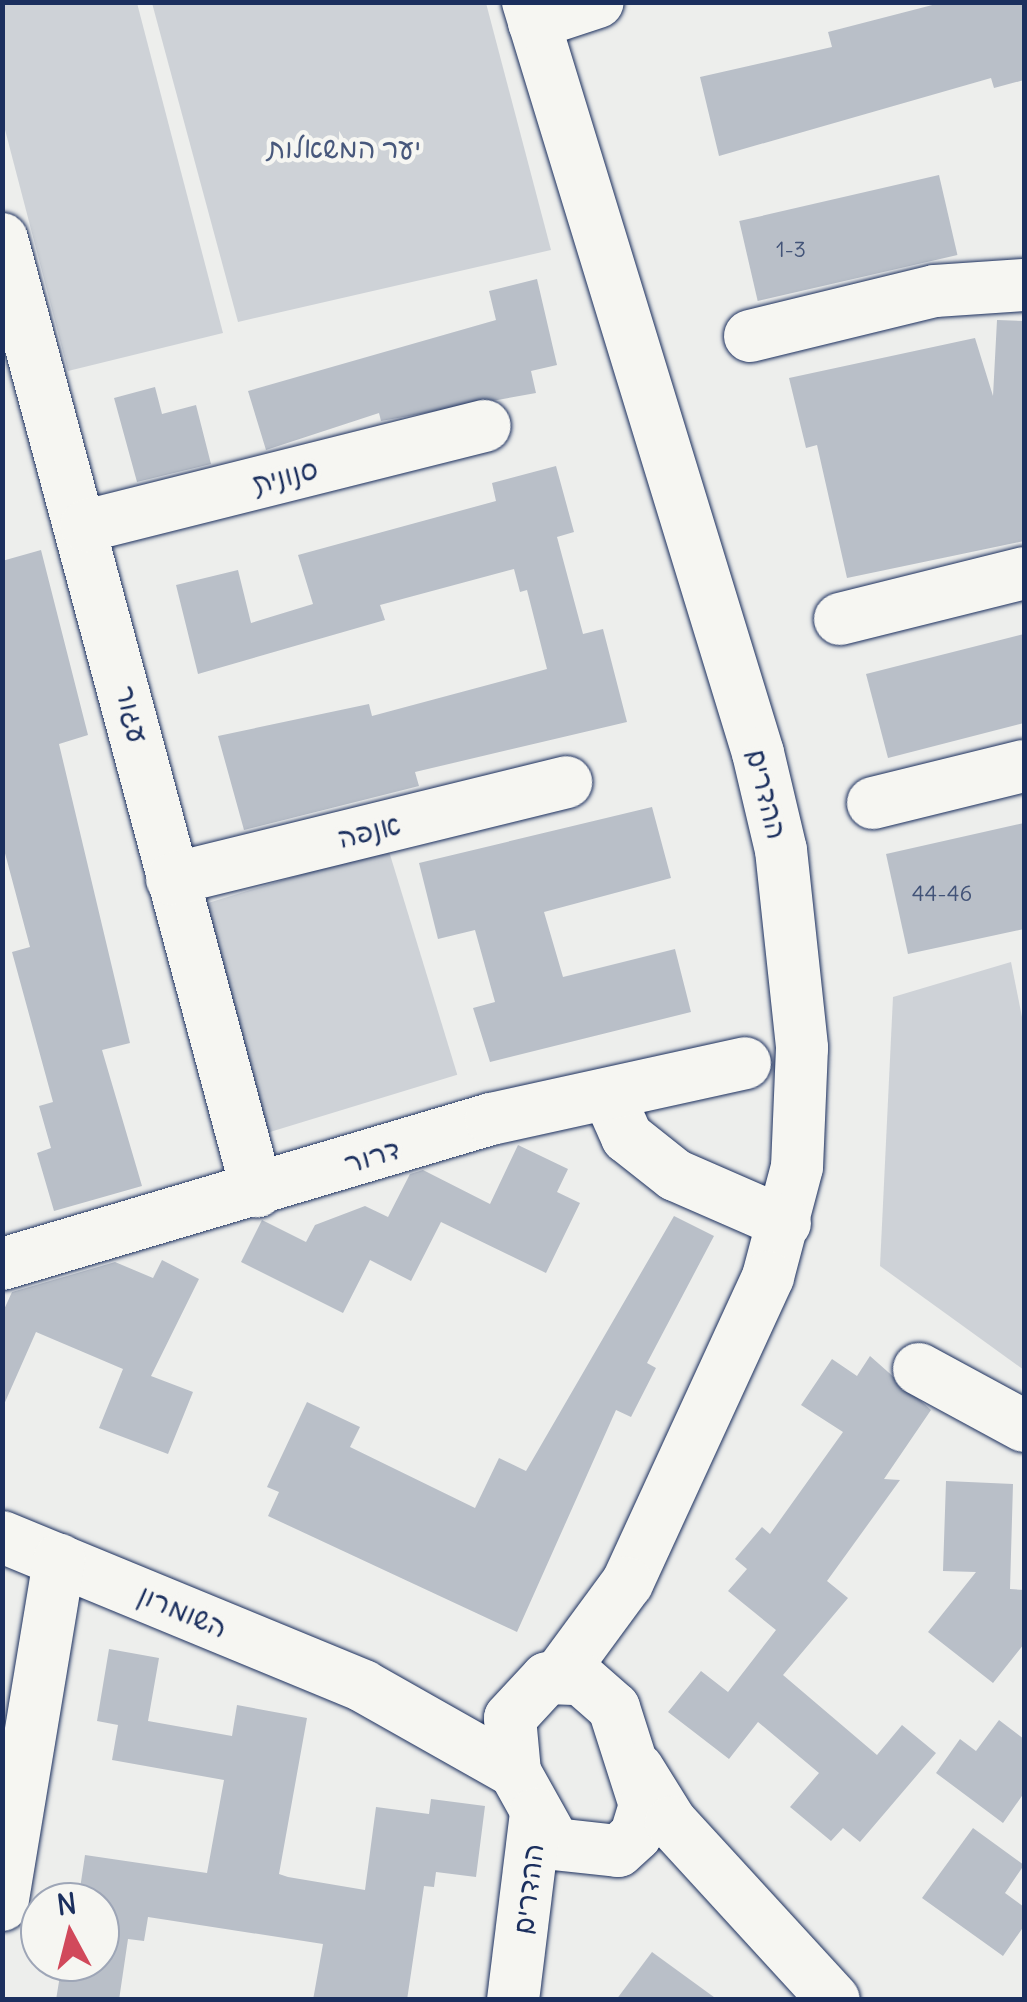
<!DOCTYPE html>
<html>
<head>
<meta charset="utf-8">
<style>
	body { margin:0 }
	#map { position:relative; width:1027px; height:2002px; overflow:hidden; background:#edeeec; font-family:Delius,"Playpen Sans Hebrew",sans-serif }
	div>[style] { position:absolute }
	.green>* { inset:0; background:#ced2d7; transform-origin:0 0 }
	.building>* { inset:0; background:#b9bfc8; transform-origin:0 0 }
	.roads { filter:drop-shadow(0 0 2px #1b2f5e) drop-shadow(0 0 2px #1b2f5e) }
	.minor>* { height:52px; margin:-26px; padding:0 26px; transform-origin:26px; border-radius:26px; background:#f6f6f2 }
	span { translate:-50% -50%; white-space:nowrap; text-align:center; line-height:1.15; -webkit-text-stroke:9px #f6f6f2; paint-order:stroke }
	.number-label { font-size:22px; color:#425378 }
	.number-label span { -webkit-text-stroke-width:0 }
	.park-label { font-size:28px; color:#48587c }
	.street-label { font-size:28px; color:#1b2f5e }
	.frame { position:absolute; inset:0; border:5px solid #1b2f5e; pointer-events:none }
	.north { position:absolute; left:20px; top:1882px; width:100px; height:100px; box-sizing:border-box; background:#f6f6f2; border:2px solid #9ea6b7; border-radius:50%; rotate:353deg; font-size:28px; font-weight:700; line-height:40px; text-align:center; color:#1b2f5e }
	.north::after { content:''; display:block; margin:auto; width:35px; height:45px; background:#d1495b; clip-path:polygon(50% 0,100% 100%,50% 72%,0 100%) }
</style>
</head>
<body>
<div id="map">
	<div class="green">
		<i style="clip-path:polygon(2px 3px,137px 3px,223px 333px,68px 371px,3px 122px)"></i>
		<i style="clip-path:polygon(152px 3px,486px 3px,551px 250px,238px 322px)"></i>
		<i style="left:388px;top:848px;width:237px;height:201px;rotate:73deg"></i>
		<i style="clip-path:polygon(1011px 962px,1024px 1027px,1024px 1370px,880px 1266px,893px 997px)"></i>
	</div>
	<div class="building">
		<i style="clip-path:polygon(944px 2px,1024px 2px,1024px 80px,994px 88px,991px 78px,719px 156px,700px 77px,832px 47px,828px 32px)"></i>
		<i style="left:939px;top:175px;width:82px;height:205px;rotate:77deg"></i>
		<i style="clip-path:polygon(537px 279px,557px 365px,531px 371px,536px 393px,381px 421px,379px 413px,266px 450px,248px 391px,496px 320px,489px 291px)"></i>
		<i style="clip-path:polygon(997px 320px,1024px 321px,1024px 541px,847px 578px,817px 445px,806px 448px,789px 378px,975px 338px,993px 396px)"></i>
		<i style="clip-path:polygon(155px 387px,162px 414px,196px 405px,211px 464px,137px 482px,114px 398px)"></i>
		<i style="clip-path:polygon(556px 466px,574px 532px,557px 537px,583px 634px,603px 629px,627px 722px,415px 772px,419px 786px,244px 830px,218px 736px,369px 704px,372px 716px,547px 669px,527px 590px,520px 592px,514px 569px,380px 605px,385px 620px,198px 674px,176px 585px,238px 570px,251px 623px,313px 604px,298px 555px,496px 501px,492px 483px)"></i>
		<i style="clip-path:polygon(41px 550px,88px 735px,59px 744px,130px 1043px,102px 1050px,142px 1186px,54px 1211px,37px 1153px,51px 1148px,39px 1106px,53px 1102px,12px 952px,30px 947px,2px 842px,2px 561px)"></i>
		<i style="clip-path:polygon(1024px 634px,1024px 723px,888px 758px,866px 674px)"></i>
		<i style="clip-path:polygon(652px 807px,671px 878px,544px 912px,563px 977px,675px 949px,691px 1012px,490px 1062px,473px 1008px,495px 1002px,475px 930px,438px 939px,419px 863px)"></i>
		<i style="clip-path:polygon(1024px 823px,1024px 929px,908px 954px,886px 854px)"></i>
		<i style="clip-path:polygon(518px 1145px,568px 1169px,557px 1192px,580px 1203px,546px 1273px,441px 1222px,411px 1281px,370px 1260px,343px 1313px,241px 1262px,262px 1220px,306px 1242px,315px 1225px,365px 1206px,388px 1217px,410px 1174px,423px 1170px,490px 1204px)"></i>
		<i style="clip-path:polygon(674px 1216px,714px 1236px,647px 1363px,656px 1368px,631px 1417px,616px 1410px,517px 1632px,268px 1516px,279px 1492px,267px 1487px,307px 1402px,360px 1427px,350px 1447px,475px 1508px,499px 1458px,526px 1471px)"></i>
		<i style="clip-path:polygon(162px 1260px,199px 1279px,151px 1376px,193px 1392px,168px 1454px,99px 1428px,123px 1369px,36px 1332px,2px 1409px,2px 1314px,12px 1292px,115px 1262px,153px 1278px)"></i>
		<i style="clip-path:polygon(870px 1356px,931px 1410px,884px 1479px,900px 1480px,827px 1581px,848px 1598px,783px 1675px,877px 1755px,902px 1725px,936px 1753px,860px 1842px,843px 1828px,831px 1841px,790px 1807px,819px 1773px,758px 1722px,729px 1759px,668px 1712px,701px 1671px,728px 1692px,776px 1630px,728px 1591px,747px 1569px,735px 1559px,762px 1527px,770px 1534px,843px 1432px,801px 1405px,832px 1359px,857px 1376px)"></i>
		<i style="clip-path:polygon(946px 1481px,1013px 1484px,1010px 1589px,1024px 1590px,1024px 1644px,993px 1683px,928px 1632px,976px 1572px,943px 1571px)"></i>
		<i style="clip-path:polygon(109px 1649px,159px 1658px,148px 1721px,232px 1736px,237px 1705px,307px 1718px,279px 1874px,288px 1877px,365px 1890px,376px 1807px,429px 1814px,431px 1799px,485px 1806px,476px 1877px,436px 1872px,434px 1887px,424px 1886px,407px 2000px,313px 2000px,323px 1944px,148px 1917px,144px 1941px,128px 1939px,119px 2000px,56px 2000px,62px 1963px,100px 1962px,100px 1902px,78px 1902px,85px 1855px,207px 1873px,224px 1780px,112px 1760px,118px 1725px,97px 1721px)"></i>
		<i style="clip-path:polygon(999px 1720px,1024px 1739px,1024px 1793px,1003px 1823px,936px 1773px,960px 1739px,976px 1751px)"></i>
		<i style="clip-path:polygon(973px 1828px,1024px 1865px,1005px 1893px,1024px 1907px,1024px 1926px,1003px 1956px,922px 1898px)"></i>
		<i style="clip-path:polygon(652px 1952px,718px 2000px,616px 2000px)"></i>
	</div>
	<div class="roads">
		<div class="minor">
			<i style="left:528px;top:2px;width:785px;rotate:72.97deg"></i>
			<i style="left:758px;top:753px;width:100px;rotate:76.7deg"></i>
			<i style="left:781px;top:850px;width:199px;rotate:83.9deg"></i>
			<i style="left:802px;top:1048px;width:119px;rotate:92.4deg"></i>
			<i style="left:797px;top:1167px;width:114px;rotate:104.8deg"></i>
			<i style="left:768px;top:1277px;width:337px;rotate:114.7deg"></i>
			<i style="left:627px;top:1583px;width:117px;rotate:126.3deg"></i>
			<i style="left:534px;top:23px;width:67px;rotate:-18.2deg"></i>
			<i style="left:2px;top:239px;width:986px;rotate:75deg"></i>
			<i style="left:750px;top:336px;width:190px;rotate:-13.7deg"></i>
			<i style="left:935px;top:291px;width:89px;rotate:-3.9deg"></i>
			<i style="left:86px;top:526px;width:411px;rotate:-14.1deg"></i>
			<i style="left:840px;top:619px;width:190px;rotate:-14deg"></i>
			<i style="left:873px;top:803px;width:155px;rotate:-13.8deg"></i>
			<i style="left:172px;top:879px;width:406px;rotate:-13.8deg"></i>
			<i style="left:610px;top:1099px;width:42px;rotate:65.9deg"></i>
			<i style="left:627px;top:1137px;width:61px;rotate:38.4deg"></i>
			<i style="left:675px;top:1175px;width:120px;rotate:23.6deg"></i>
			<i style="left:2px;top:1264px;width:510px;rotate:-16.52deg"></i>
			<i style="left:491px;top:1119px;width:260px;rotate:-12.4deg"></i>
			<i style="left:919px;top:1369px;width:119px;rotate:28.5deg"></i>
			<i style="left:2px;top:1537px;width:391px;rotate:22.4deg"></i>
			<i style="left:363px;top:1686px;width:175px;rotate:29.5deg"></i>
			<i style="left:547px;top:1678px;width:34px;rotate:2deg"></i>
			<i style="left:581px;top:1679px;width:44px;rotate:41.3deg"></i>
			<i style="left:614px;top:1708px;width:102px;rotate:72.3deg"></i>
			<i style="left:645px;top:1805px;width:31px;rotate:107deg"></i>
			<i style="left:636px;top:1835px;width:24px;rotate:138deg"></i>
			<i style="left:618px;top:1851px;width:63px;rotate:-173.7deg"></i>
			<i style="left:555px;top:1844px;width:82px;rotate:-119.1deg"></i>
			<i style="left:515px;top:1772px;width:54px;rotate:-95.3deg"></i>
			<i style="left:510px;top:1718px;width:54px;rotate:-47.2deg"></i>
			<i style="left:638px;top:1769px;width:62px;rotate:58.1deg"></i>
			<i style="left:671px;top:1822px;width:241px;rotate:47.5deg"></i>
			<i style="left:2px;top:1905px;width:350px;rotate:-80.6deg"></i>
			<i style="left:513px;top:2000px;width:188px;rotate:-83deg"></i>
		</div>
	</div>
	<div class="number-label">
		<span style="left:791px;top:250px">1-3</span>
		<span style="left:942px;top:894px">44-46</span>
	</div>
	<div class="park-label">
		<span style="left:344px;top:148px">יער המשאלות</span>
	</div>
	<div class="street-label">
		<span style="left:285px;top:476px;rotate:-14deg">סנונית</span>
		<span style="left:132px;top:714px;rotate:76deg">עגור</span>
		<span style="left:767px;top:794px;rotate:76deg">ההדרים</span>
		<span style="left:369px;top:831px;rotate:-14deg">אנפה</span>
		<span style="left:372px;top:1156px;rotate:-17deg">דרור</span>
		<span style="left:183px;top:1611px;rotate:23deg">השומרון</span>
		<span style="left:528px;top:1889px;rotate:-83deg">ההדרים</span>
	</div>
	<div class="frame"></div>
	<div class="north">N</div>
</div>
</body>
</html>
